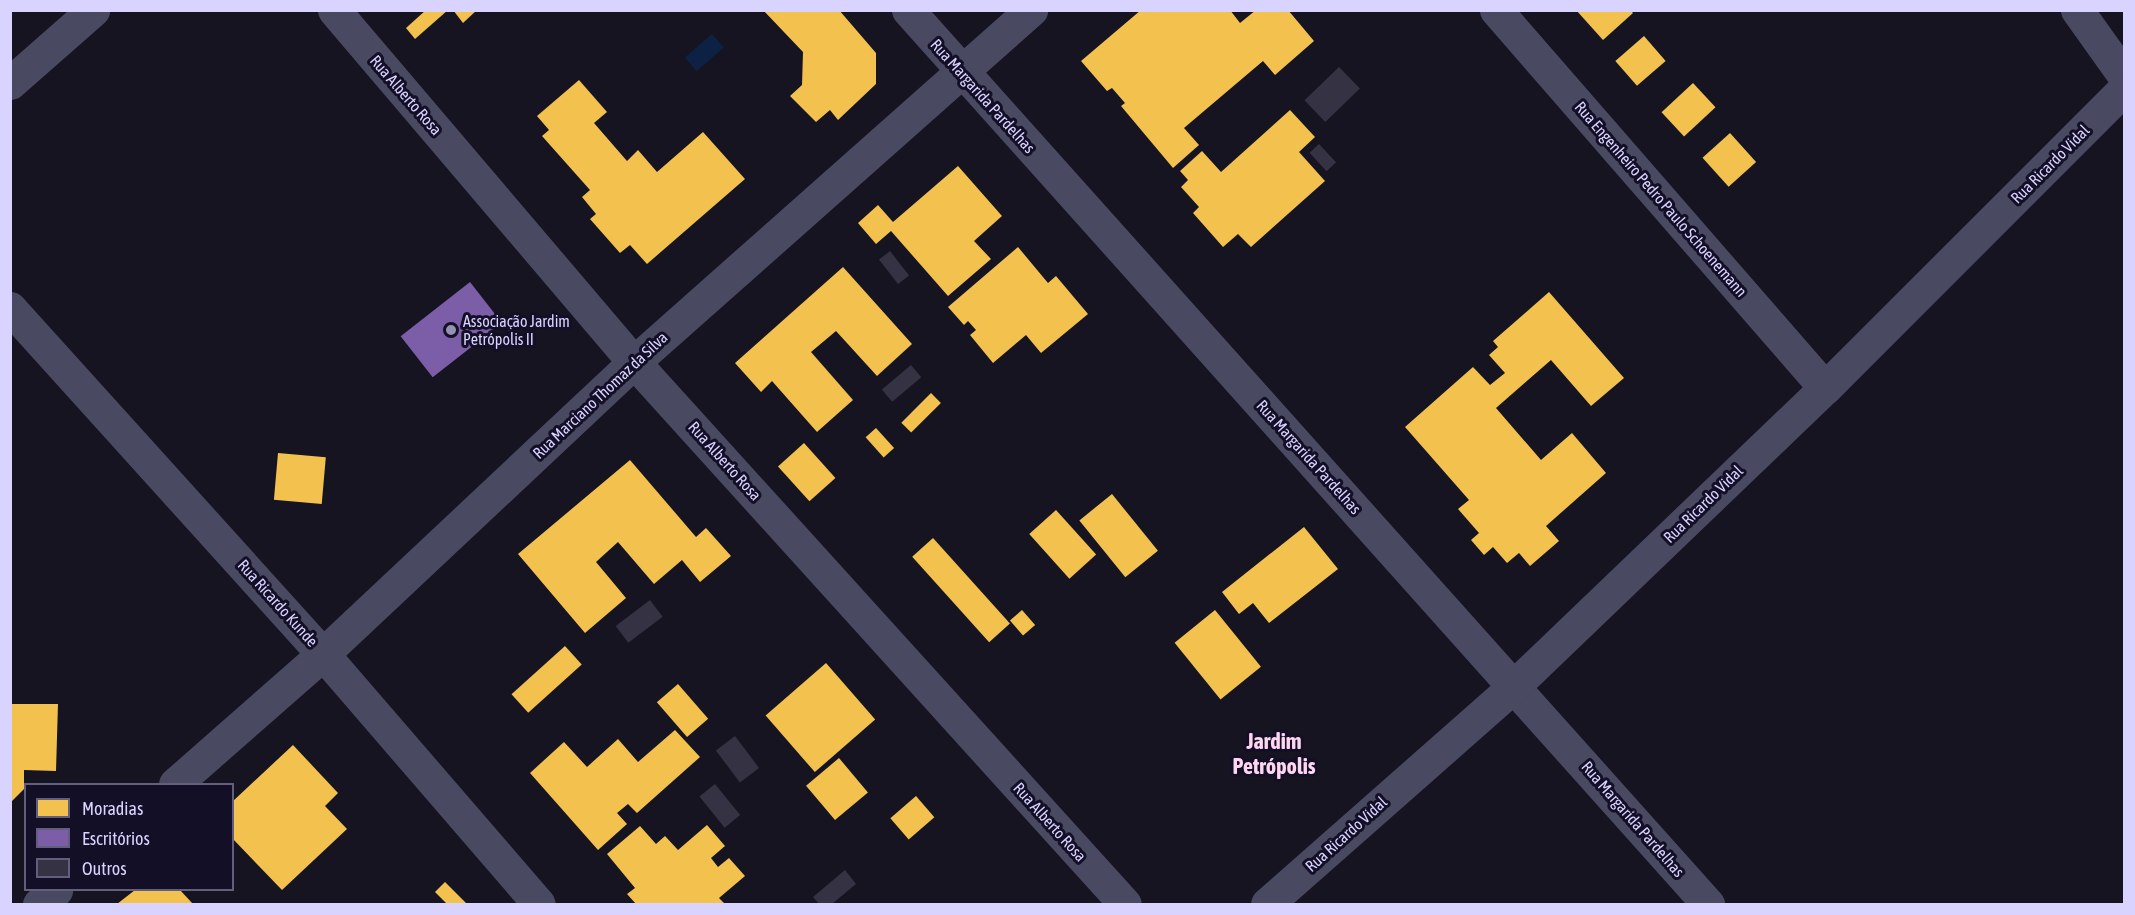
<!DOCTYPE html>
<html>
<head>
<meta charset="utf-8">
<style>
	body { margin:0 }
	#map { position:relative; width:2135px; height:915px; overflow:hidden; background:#161421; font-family:"Asap Condensed",sans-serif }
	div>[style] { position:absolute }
	.water>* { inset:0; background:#0d2144; transform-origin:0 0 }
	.homes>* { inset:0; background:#f2c14e; transform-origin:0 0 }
	.offices>* { inset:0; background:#7b5ea7; transform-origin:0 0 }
	.building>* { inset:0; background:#343243; transform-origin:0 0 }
	.minor>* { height:33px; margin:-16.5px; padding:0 16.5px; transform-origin:16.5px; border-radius:16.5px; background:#4a4962 }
	.dots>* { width:16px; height:16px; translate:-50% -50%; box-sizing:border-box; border:3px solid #130f26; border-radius:50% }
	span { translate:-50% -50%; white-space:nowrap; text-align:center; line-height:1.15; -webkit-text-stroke:6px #130f26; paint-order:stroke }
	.street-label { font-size:16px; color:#d9d4ff }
	.poi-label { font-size:16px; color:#d9d4ff }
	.left { translate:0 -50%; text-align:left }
	.district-label { font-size:22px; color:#ffd6f0; font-weight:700 }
	.frame { position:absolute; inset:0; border:12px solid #d9d4ff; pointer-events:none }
	.legend { position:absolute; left:24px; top:783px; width:210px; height:108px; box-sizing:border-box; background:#130f26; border:2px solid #625e7d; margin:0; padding:8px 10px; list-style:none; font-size:18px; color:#d9d4ff }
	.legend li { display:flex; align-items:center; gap:12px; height:30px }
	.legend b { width:30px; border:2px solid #625e7d }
</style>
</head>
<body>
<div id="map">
	<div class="water">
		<i style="left:712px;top:34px;width:18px;height:36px;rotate:49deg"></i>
	</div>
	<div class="homes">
		<i style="clip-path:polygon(426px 10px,448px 10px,415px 39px,406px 28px)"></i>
		<i style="clip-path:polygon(453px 10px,477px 10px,463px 23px)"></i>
		<i style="clip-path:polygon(763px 10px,839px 10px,876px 53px,876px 84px,838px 120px,830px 110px,816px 122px,790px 96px,802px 85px,803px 52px)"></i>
		<i style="clip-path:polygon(1141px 10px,1230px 10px,1240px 23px,1256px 10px,1288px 10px,1314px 41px,1275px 75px,1263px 61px,1184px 128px,1199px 145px,1173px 168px,1121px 106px,1125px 103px,1112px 88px,1107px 91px,1081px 61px)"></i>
		<i style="clip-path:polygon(1576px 10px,1630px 10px,1633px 13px,1603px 40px)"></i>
		<i style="left:1644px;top:36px;width:33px;height:38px;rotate:49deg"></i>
		<i style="clip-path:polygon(579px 80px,607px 112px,594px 123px,627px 161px,638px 150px,657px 172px,703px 132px,745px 179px,647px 264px,630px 245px,620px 253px,590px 219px,596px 214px,582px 197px,590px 190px,542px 136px,549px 130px,537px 116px)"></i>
		<i style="left:1693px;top:83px;width:33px;height:43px;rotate:47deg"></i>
		<i style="clip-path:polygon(1290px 110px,1315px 137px,1299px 152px,1325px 181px,1251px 247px,1238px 234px,1223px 247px,1193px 213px,1199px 207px,1181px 187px,1188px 180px,1180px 171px,1202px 151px,1221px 172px)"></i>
		<i style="left:1730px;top:133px;width:39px;height:37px;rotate:48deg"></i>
		<i style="clip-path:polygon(958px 166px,1002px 216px,974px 241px,991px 259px,948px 296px,891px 231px,876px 244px,858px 223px,878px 205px,893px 222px)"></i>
		<i style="clip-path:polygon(1018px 247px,1048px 283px,1056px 276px,1088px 314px,1041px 353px,1026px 335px,993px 363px,970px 335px,976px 330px,968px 321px,964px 325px,948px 307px)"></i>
		<i style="clip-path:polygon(843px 267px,912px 344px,877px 376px,836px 331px,811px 352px,853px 400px,817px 432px,772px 381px,761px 392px,735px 363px)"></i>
		<i style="clip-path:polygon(1549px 292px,1624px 378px,1591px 406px,1551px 360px,1496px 408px,1541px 460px,1572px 433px,1606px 473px,1546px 526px,1559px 541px,1530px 566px,1519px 553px,1507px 563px,1493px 547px,1484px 555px,1471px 540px,1479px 533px,1458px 509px,1469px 500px,1405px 427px,1473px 367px,1490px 385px,1505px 373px,1489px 355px,1498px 347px,1493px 341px)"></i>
		<i style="left:931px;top:393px;width:14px;height:42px;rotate:45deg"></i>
		<i style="left:876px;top:428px;width:27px;height:14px;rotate:48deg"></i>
		<i style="left:804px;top:443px;width:47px;height:35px;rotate:48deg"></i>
		<i style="left:278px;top:453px;width:48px;height:47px;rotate:5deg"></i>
		<i style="clip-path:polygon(630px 460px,696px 537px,706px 528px,731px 556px,700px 582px,682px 560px,654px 584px,618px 542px,596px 562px,626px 598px,585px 633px,518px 554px)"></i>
		<i style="left:1112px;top:494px;width:73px;height:42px;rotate:51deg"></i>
		<i style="left:1056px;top:510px;width:60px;height:36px;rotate:48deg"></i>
		<i style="clip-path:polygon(1304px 527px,1338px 569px,1269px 623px,1253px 603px,1239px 614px,1222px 592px)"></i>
		<i style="left:933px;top:538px;width:115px;height:28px;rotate:48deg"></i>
		<i style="left:1022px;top:610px;width:20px;height:16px;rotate:49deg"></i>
		<i style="left:1215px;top:610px;width:73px;height:52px;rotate:51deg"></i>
		<i style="left:565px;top:646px;width:25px;height:72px;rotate:48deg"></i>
		<i style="left:826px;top:663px;width:75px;height:80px;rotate:49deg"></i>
		<i style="left:678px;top:684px;width:46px;height:28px;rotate:49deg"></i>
		<i style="clip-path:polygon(10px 704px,58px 704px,56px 771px,24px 770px,24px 789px,10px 803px)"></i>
		<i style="clip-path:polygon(675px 730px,700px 757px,637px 813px,628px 804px,617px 813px,627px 824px,598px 850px,530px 773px,564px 742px,587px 767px,618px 739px,638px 762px)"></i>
		<i style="clip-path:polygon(293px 745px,338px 793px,325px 806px,347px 829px,282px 890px,232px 838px,232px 802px)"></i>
		<i style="left:839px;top:758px;width:45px;height:43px;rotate:50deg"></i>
		<i style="left:916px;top:796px;width:28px;height:34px;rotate:49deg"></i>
		<i style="clip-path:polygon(707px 825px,725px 846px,711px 858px,718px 867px,729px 858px,745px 876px,719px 898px,725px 904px,636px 904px,627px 894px,635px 888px,607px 854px,640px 826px,656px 844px,665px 836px,678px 850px)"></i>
		<i style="clip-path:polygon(445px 882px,467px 904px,447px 904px,435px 892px)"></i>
		<i style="clip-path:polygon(135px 890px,180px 890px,193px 904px,117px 904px)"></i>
	</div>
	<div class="offices">
		<i style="left:470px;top:282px;width:52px;height:88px;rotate:52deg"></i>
	</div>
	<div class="building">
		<i style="left:1339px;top:67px;width:30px;height:48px;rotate:46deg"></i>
		<i style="left:1319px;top:144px;width:25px;height:13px;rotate:47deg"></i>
		<i style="left:890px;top:251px;width:31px;height:14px;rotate:52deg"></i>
		<i style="left:911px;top:365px;width:16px;height:38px;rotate:50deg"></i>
		<i style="left:650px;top:600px;width:21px;height:43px;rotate:53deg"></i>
		<i style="left:735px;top:736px;width:40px;height:24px;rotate:53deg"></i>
		<i style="left:715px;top:784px;width:40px;height:20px;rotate:51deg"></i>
		<i style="clip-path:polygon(845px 870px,856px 884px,832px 904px,819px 904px,813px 897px)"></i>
	</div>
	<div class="minor">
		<i style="left:334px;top:10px;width:462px;rotate:49.6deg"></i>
		<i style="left:634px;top:362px;width:731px;rotate:47.83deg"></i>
		<i style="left:908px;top:10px;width:1200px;rotate:48.18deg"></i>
		<i style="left:1496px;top:10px;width:501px;rotate:48.96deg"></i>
		<i style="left:2077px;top:10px;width:81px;rotate:54.5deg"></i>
		<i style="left:10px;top:83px;width:111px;rotate:-41.3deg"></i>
		<i style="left:10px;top:308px;width:467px;rotate:47.9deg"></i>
		<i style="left:323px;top:654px;width:330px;rotate:49.2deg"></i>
		<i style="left:175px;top:784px;width:197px;rotate:-41.3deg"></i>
		<i style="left:323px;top:654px;width:427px;rotate:-43.2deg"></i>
		<i style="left:634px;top:362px;width:531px;rotate:-41.56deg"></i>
		<i style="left:39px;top:904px;width:22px;rotate:-39deg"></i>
		<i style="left:1267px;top:904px;width:331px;rotate:-41.4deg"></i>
		<i style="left:1515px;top:685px;width:429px;rotate:-43.8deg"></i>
		<i style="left:1825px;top:388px;width:423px;rotate:-45deg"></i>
	</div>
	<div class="dots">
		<i style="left:451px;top:330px;background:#9591b1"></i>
	</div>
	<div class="street-label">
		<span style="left:406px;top:95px;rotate:49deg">Rua Alberto Rosa</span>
		<span style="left:983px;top:96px;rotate:48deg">Rua Margarida Pardelhas</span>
		<span style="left:2050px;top:164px;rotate:-45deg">Rua Ricardo Vidal</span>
		<span style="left:1661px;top:199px;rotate:49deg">Rua Engenheiro Pedro Paulo Schoenemann</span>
		<span style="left:600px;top:395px;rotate:-43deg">Rua Marciano Thomaz da Silva</span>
		<span style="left:1309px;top:457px;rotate:48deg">Rua Margarida Pardelhas</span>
		<span style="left:725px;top:461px;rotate:48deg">Rua Alberto Rosa</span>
		<span style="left:1703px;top:504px;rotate:-44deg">Rua Ricardo Vidal</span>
		<span style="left:278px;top:603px;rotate:48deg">Rua Ricardo Kunde</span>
		<span style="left:1633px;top:819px;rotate:49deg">Rua Margarida Pardelhas</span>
		<span style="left:1050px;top:822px;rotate:48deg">Rua Alberto Rosa</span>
		<span style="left:1346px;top:834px;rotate:-42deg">Rua Ricardo Vidal</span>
	</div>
	<div class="poi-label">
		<span class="left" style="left:463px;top:330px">Associação Jardim<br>Petrópolis II</span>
	</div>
	<div class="district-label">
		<span style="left:1274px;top:754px">Jardim<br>Petrópolis</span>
	</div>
	<div class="frame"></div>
	<ul class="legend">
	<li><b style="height:16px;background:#f2c14e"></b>Moradias</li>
	<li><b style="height:16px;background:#7b5ea7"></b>Escritórios</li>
	<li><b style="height:16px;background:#343243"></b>Outros</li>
	</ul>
</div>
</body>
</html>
